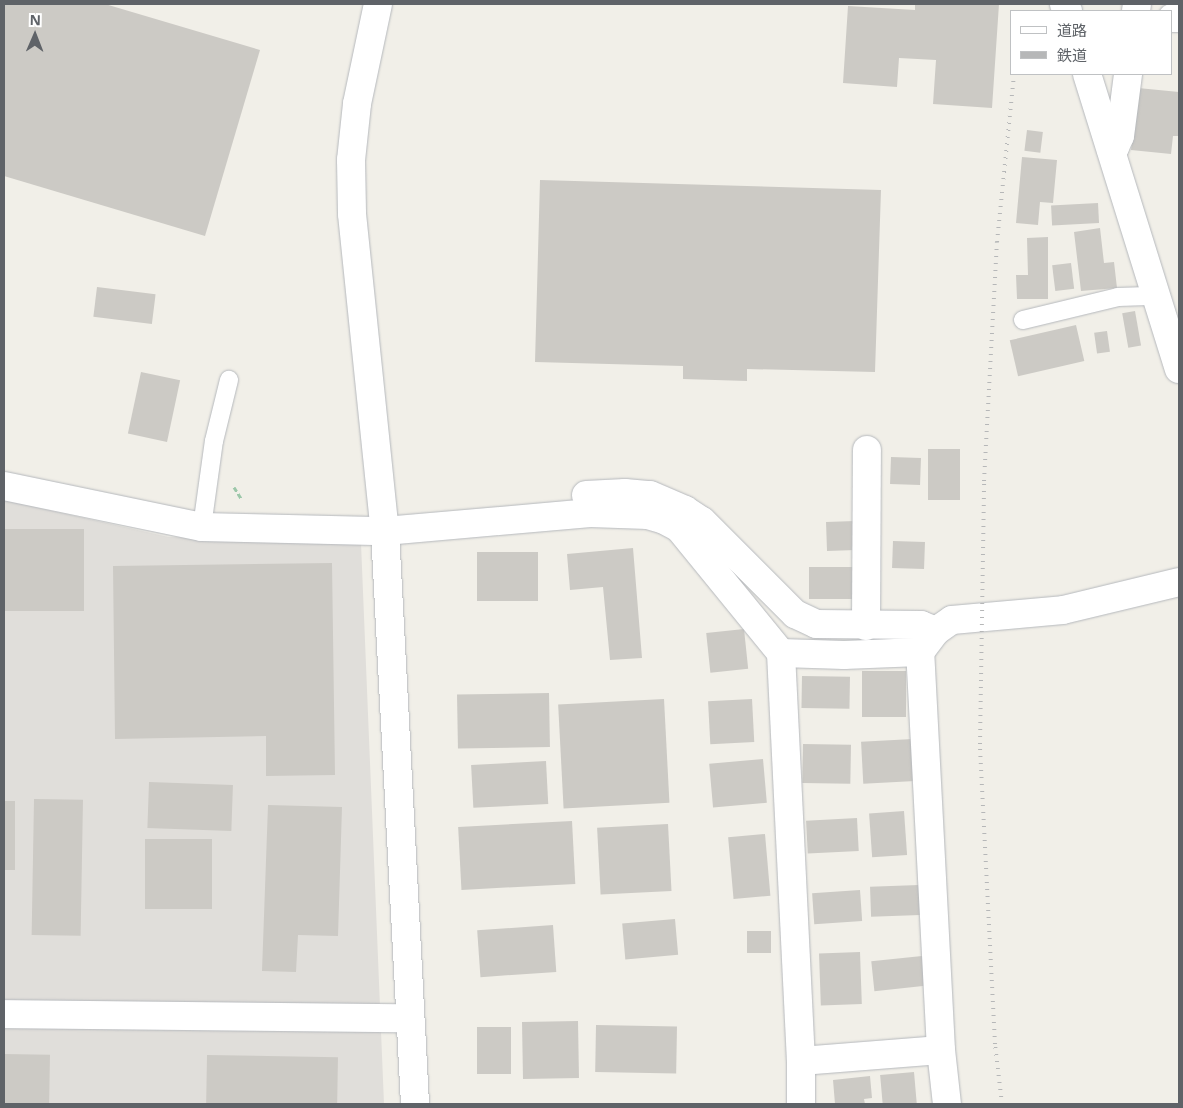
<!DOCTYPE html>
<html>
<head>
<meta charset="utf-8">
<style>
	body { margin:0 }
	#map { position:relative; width:1183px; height:1108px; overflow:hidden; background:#f1efe8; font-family:"Noto Sans","Noto Sans JP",sans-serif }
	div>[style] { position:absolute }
	.industrial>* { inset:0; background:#e0deda }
	.building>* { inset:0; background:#cccac5; transform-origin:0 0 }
	.path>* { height:3px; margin-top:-1.5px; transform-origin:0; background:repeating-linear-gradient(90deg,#9cc7a9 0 5px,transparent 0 7.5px) }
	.roads { filter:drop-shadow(0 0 1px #b5b8bc) drop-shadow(0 0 1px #b5b8bc) }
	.lane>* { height:18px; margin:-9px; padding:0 9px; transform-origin:9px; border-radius:9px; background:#fff }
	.street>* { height:28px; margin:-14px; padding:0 14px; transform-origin:14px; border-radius:14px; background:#fff }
	.secondary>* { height:28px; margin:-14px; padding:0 14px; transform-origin:14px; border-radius:14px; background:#fff }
	.rail>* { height:4px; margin-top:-2px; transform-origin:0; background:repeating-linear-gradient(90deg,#b6b7b8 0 1px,transparent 0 7px) }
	span { translate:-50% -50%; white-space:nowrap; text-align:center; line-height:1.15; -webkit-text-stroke:5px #fff; paint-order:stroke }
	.frame { position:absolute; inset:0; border:5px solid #5f6368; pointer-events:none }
	.legend { position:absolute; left:1010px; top:10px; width:162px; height:65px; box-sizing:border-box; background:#fff; border:1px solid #bfc1c3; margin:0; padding:6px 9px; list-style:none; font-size:15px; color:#5f6368 }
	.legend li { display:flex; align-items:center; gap:10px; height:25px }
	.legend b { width:25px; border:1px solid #bfc1c3 }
	.north { position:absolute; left:10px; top:10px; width:50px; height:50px; -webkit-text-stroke:4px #fff; paint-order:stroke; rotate:1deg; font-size:14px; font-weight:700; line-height:20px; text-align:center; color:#5f6368 }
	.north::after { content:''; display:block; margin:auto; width:18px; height:22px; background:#5f6368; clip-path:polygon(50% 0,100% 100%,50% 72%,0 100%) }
</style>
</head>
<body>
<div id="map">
	<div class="industrial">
		<i style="clip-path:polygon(4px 500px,169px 537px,361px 543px,384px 1104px,4px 1104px)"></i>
	</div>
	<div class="building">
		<i style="clip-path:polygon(4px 4px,105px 4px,260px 50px,205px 236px,4px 176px)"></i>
		<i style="clip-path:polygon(915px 4px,999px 4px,992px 108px,933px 104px,936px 60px,899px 58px,897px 87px,843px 83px,848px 6px,915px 10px)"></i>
		<i style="clip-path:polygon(1138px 88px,1179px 92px,1179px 136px,1173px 136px,1171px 154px,1131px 150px)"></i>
		<i style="left:1027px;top:130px;width:16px;height:21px;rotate:7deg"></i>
		<i style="clip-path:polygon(1022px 157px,1057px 160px,1053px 203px,1040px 202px,1038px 225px,1016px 223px)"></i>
		<i style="clip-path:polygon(540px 180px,881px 190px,875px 372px,747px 369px,747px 381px,683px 379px,683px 366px,535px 362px)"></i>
		<i style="left:1098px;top:203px;width:20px;height:47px;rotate:87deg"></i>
		<i style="clip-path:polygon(1100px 228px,1104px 263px,1114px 262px,1117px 288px,1081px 291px,1074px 232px)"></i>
		<i style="clip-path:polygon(1048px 237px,1048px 299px,1017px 299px,1016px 275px,1028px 275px,1027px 238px)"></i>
		<i style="left:1071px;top:263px;width:26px;height:19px;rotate:83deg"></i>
		<i style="left:97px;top:287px;width:59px;height:30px;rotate:7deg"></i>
		<i style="left:1135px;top:311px;width:35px;height:13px;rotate:80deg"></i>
		<i style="left:1076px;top:325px;width:37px;height:68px;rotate:77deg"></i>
		<i style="left:1107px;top:331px;width:21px;height:13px;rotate:82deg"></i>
		<i style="left:141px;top:372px;width:40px;height:63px;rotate:12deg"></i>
		<i style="left:928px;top:449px;width:32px;height:51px"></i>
		<i style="left:891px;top:457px;width:30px;height:27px;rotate:2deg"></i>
		<i style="left:855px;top:521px;width:29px;height:29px;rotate:88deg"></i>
		<i style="left:4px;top:529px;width:80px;height:82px"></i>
		<i style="left:893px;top:541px;width:32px;height:27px;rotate:2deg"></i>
		<i style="clip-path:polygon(633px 548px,642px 658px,610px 660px,603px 587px,570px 590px,567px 554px)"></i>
		<i style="left:477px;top:552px;width:61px;height:49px"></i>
		<i style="clip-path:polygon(332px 563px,335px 775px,266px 776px,266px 736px,115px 739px,113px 566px)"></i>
		<i style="left:809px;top:567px;width:51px;height:32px"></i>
		<i style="left:744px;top:629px;width:40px;height:38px;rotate:84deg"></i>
		<i style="left:862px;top:671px;width:44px;height:46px"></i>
		<i style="left:802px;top:676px;width:48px;height:32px;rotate:1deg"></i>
		<i style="left:549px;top:693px;width:54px;height:92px;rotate:89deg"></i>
		<i style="left:664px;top:699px;width:104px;height:106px;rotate:87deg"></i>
		<i style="left:752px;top:699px;width:43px;height:44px;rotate:87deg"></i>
		<i style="left:913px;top:739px;width:42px;height:52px;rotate:87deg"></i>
		<i style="left:803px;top:744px;width:48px;height:39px;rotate:1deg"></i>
		<i style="left:763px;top:759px;width:44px;height:54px;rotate:85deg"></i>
		<i style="left:546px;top:761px;width:43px;height:75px;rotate:87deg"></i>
		<i style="left:149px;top:782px;width:84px;height:46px;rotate:2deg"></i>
		<i style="left:34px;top:799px;width:49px;height:136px;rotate:1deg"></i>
		<i style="left:4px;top:801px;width:11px;height:69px"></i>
		<i style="clip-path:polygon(268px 805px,342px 807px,338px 936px,298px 935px,296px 972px,262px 971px)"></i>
		<i style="left:904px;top:811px;width:44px;height:35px;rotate:86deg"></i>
		<i style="left:857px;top:818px;width:33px;height:51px;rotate:87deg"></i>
		<i style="left:572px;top:821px;width:63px;height:114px;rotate:87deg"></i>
		<i style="left:668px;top:824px;width:67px;height:71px;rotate:87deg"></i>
		<i style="left:765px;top:834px;width:62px;height:37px;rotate:85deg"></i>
		<i style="left:145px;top:839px;width:67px;height:70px"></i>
		<i style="left:919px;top:885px;width:30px;height:49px;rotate:88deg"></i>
		<i style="left:860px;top:890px;width:31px;height:48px;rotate:86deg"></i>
		<i style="left:675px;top:919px;width:36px;height:53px;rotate:85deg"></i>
		<i style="left:553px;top:925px;width:47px;height:76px;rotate:86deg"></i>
		<i style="left:747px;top:931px;width:24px;height:22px"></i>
		<i style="left:860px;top:952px;width:52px;height:41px;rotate:88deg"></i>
		<i style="left:922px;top:956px;width:30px;height:51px;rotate:84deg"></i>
		<i style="left:578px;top:1021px;width:57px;height:56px;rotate:89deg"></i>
		<i style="left:596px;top:1025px;width:81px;height:47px;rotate:1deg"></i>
		<i style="left:477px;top:1027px;width:34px;height:47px"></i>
		<i style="left:4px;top:1054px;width:46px;height:50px;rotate:1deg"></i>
		<i style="left:207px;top:1055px;width:131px;height:49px;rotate:1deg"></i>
		<i style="left:914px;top:1072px;width:32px;height:34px;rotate:85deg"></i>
		<i style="clip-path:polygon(870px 1076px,872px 1098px,864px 1099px,865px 1104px,835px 1104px,833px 1080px)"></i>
	</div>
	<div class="path">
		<i style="left:234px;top:487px;width:13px;rotate:58deg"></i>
	</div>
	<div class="roads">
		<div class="lane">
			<i style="left:1023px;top:320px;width:98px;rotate:-13.6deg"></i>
			<i style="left:1118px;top:297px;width:38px;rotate:-2deg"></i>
			<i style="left:202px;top:527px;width:87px;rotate:-82.1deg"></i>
			<i style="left:214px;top:441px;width:63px;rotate:-76.2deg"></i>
		</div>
		<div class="street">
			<i style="left:378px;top:4px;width:102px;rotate:101.9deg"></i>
			<i style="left:357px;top:104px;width:56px;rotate:96.1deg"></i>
			<i style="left:351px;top:160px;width:54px;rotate:88.9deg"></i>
			<i style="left:352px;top:214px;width:319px;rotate:84.1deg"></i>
			<i style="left:1064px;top:4px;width:8px;rotate:60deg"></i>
			<i style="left:1136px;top:11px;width:7px;rotate:-82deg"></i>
			<i style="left:1172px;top:18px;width:7px"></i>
			<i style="left:1087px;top:74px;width:309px;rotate:72.7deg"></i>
			<i style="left:1111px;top:150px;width:5px;rotate:-37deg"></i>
			<i style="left:1115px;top:147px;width:12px;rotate:-66deg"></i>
			<i style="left:1120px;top:136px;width:63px;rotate:-82.6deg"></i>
			<i style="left:4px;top:486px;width:202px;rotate:11.7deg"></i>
			<i style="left:202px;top:527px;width:183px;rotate:1.3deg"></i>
			<i style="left:385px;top:531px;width:206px;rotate:-5deg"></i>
			<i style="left:590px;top:513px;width:58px;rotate:2deg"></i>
			<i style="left:648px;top:515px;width:17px;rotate:17deg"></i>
			<i style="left:664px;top:520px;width:17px;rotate:28deg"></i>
			<i style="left:679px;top:528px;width:161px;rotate:50.8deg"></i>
			<i style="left:781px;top:653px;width:63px;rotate:1.8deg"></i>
			<i style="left:844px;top:655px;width:76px;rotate:-2.3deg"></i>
			<i style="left:920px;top:652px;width:26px;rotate:-53deg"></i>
			<i style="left:936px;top:631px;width:19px;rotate:-35deg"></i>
			<i style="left:952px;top:620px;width:111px;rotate:-5.1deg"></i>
			<i style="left:1063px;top:610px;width:119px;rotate:-13.6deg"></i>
			<i style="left:586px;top:495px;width:39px;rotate:-3deg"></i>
			<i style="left:625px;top:493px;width:25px;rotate:5deg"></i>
			<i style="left:650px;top:495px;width:38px;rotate:23deg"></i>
			<i style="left:685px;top:510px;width:20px;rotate:33deg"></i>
			<i style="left:702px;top:521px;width:132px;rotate:45deg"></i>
			<i style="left:795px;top:614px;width:23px;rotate:25deg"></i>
			<i style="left:816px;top:624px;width:105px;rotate:0.5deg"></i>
			<i style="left:921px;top:625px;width:16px;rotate:22deg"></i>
			<i style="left:866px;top:626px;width:176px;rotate:-89.7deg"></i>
			<i style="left:781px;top:653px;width:408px;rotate:87.2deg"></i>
			<i style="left:801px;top:1061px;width:140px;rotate:-4.5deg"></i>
			<i style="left:941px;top:1050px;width:399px;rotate:-93deg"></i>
			<i style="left:941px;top:1050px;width:54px;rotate:83.7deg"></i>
			<i style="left:801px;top:1061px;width:43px;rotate:90deg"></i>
		</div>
		<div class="secondary">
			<i style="left:385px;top:531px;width:574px;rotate:87deg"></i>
			<i style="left:4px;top:1014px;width:406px;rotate:0.6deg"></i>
		</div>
	</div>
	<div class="rail">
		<i style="left:1020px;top:11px;width:7px;rotate:-82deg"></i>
		<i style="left:1002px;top:1104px;width:60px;rotate:-96.7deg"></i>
		<i style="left:995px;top:1044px;width:300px;rotate:-92.9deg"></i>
		<i style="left:980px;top:744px;width:263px;rotate:-89.1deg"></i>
		<i style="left:984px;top:481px;width:239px;rotate:-86.9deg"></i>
		<i style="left:997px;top:242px;width:169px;rotate:-84.2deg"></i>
	</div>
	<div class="frame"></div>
	<ul class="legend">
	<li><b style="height:6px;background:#fff"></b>道路</li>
	<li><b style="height:6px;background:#b6b7b8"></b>鉄道</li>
	</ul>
	<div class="north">N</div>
</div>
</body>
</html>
